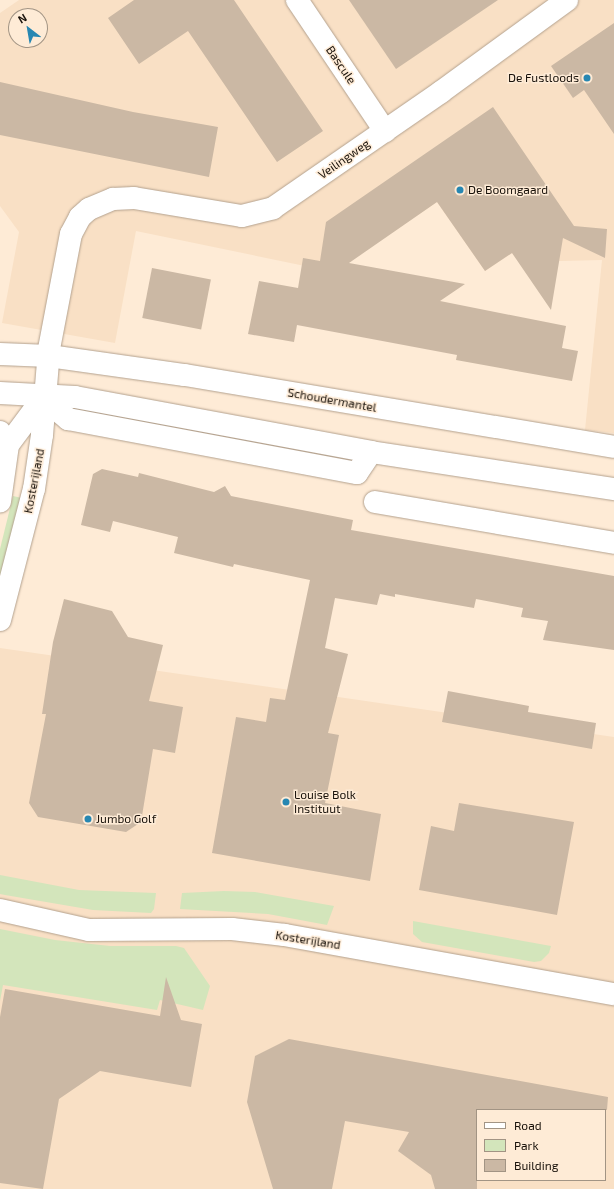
<!DOCTYPE html>
<html>
<head>
<meta charset="utf-8">
<style>
	body { margin:0 }
	#map { position:relative; width:614px; height:1189px; overflow:hidden; background:#feebd6; font-family:"Exo 2",sans-serif }
	div>[style] { position:absolute }
	.built>* { inset:0; background:#f9e0c5 }
	.green>* { inset:0; background:#d3e5bb }
	.building>* { inset:0; background:#cbb8a4; transform-origin:0 0 }
	.roads { filter:drop-shadow(0 0 1px #b3a18e) drop-shadow(0 0 1px #b3a18e) }
	.minor>* { height:22px; margin:-11px; padding:0 11px; transform-origin:11px; border-radius:11px; background:#fff }
	.dots>* { width:11px; height:11px; translate:-50% -50%; box-sizing:border-box; border:2px solid #feebd6; border-radius:50% }
	span { translate:-50% -50%; white-space:nowrap; text-align:center; line-height:1.15; -webkit-text-stroke:3px #feebd6; paint-order:stroke }
	.street-label { font-size:12px; color:#18110a }
	.poi-label { font-size:12px; color:#18110a }
	.right { translate:-100% -50%; text-align:right }
	.left { translate:0 -50%; text-align:left }
	.legend { position:absolute; left:476px; top:1109px; width:130px; height:72px; box-sizing:border-box; background:#feebd6; border:1px solid #a29484; margin:0; padding:5px 7px; list-style:none; font-size:12px; color:#18110a }
	.legend li { display:flex; align-items:center; gap:8px; height:20px }
	.legend b { width:20px; border:1px solid #a29484 }
	.north { position:absolute; left:8px; top:8px; width:40px; height:40px; box-sizing:border-box; background:#feebd6; border:1px solid #a29484; border-radius:50%; rotate:329deg; font-size:11px; font-weight:700; line-height:16px; text-align:center; color:#18110a }
	.north::after { content:''; display:block; margin:auto; width:14px; height:18px; background:#2787b2; clip-path:polygon(50% 0,100% 100%,50% 72%,0 100%) }
</style>
</head>
<body>
<div id="map">
	<div class="built">
		<i style="clip-path:polygon(evenodd,19px 0,614px 0,614px 433px,585px 430px,602px 260px,519px 262px,512px 253px,485px 271px,437px 202px,334px 272px,136px 231px,115px 343px,2px 323px,19px 232px,0 206px,0 13px,19px 0,16px 16px,40px 16px,40px 40px,16px 40px,16px 16px)"></i>
		<i style="clip-path:polygon(evenodd,0 648px,614px 737px,614px 1189px,0 1189px,0 648px,477px 1110px,605px 1110px,605px 1180px,477px 1180px,477px 1110px)"></i>
	</div>
	<div class="green">
		<i style="clip-path:polygon(13px 496px,22px 498px,0 586px,0 549px)"></i>
		<i style="clip-path:polygon(0 875px,79px 890px,156px 893px,154px 909px,151px 913px,93px 910px,5px 895px,0 894px)"></i>
		<i style="clip-path:polygon(224px 891px,255px 892px,334px 906px,327px 925px,268px 914px,180px 909px,182px 893px)"></i>
		<i style="clip-path:polygon(413px 921px,551px 946px,549px 953px,541px 961px,534px 962px,422px 942px,413px 934px)"></i>
		<i style="clip-path:polygon(0 929px,55px 940px,110px 946px,176px 946px,184px 948px,210px 986px,203px 1010px,160px 1000px,157px 1010px,3px 985px,0 1001px)"></i>
	</div>
	<div class="building">
		<i style="clip-path:polygon(134px 0,234px 0,323px 131px,277px 162px,188px 31px,139px 64px,108px 18px)"></i>
		<i style="clip-path:polygon(349px 0,498px 0,396px 69px)"></i>
		<i style="clip-path:polygon(614px 23px,614px 134px,584px 90px,573px 98px,551px 66px)"></i>
		<i style="clip-path:polygon(0 82px,133px 112px,218px 127px,209px 177px,0 135px)"></i>
		<i style="clip-path:polygon(493px 107px,574px 226px,607px 229px,605px 258px,563px 238px,551px 310px,512px 253px,485px 271px,437px 202px,349px 263px,465px 284px,440px 301px,566px 326px,562px 348px,578px 351px,572px 381px,456px 360px,457px 355px,297px 325px,294px 342px,248px 334px,259px 281px,298px 288px,303px 258px,320px 261px,326px 222px)"></i>
		<i style="left:152px;top:268px;width:60px;height:51px;rotate:11deg"></i>
		<i style="clip-path:polygon(102px 469px,138px 477px,139px 473px,214px 492px,225px 486px,231px 496px,353px 520px,351px 530px,614px 576px,614px 650px,543px 640px,548px 621px,521px 617px,523px 608px,476px 599px,474px 608px,395px 594px,395px 597px,380px 594px,377px 605px,335px 598px,325px 648px,348px 654px,328px 733px,339px 735px,325px 803px,381px 814px,370px 881px,212px 853px,236px 717px,266px 722px,270px 698px,285px 700px,310px 580px,234px 564px,233px 567px,174px 553px,178px 537px,113px 521px,110px 532px,81px 525px,93px 474px)"></i>
		<i style="clip-path:polygon(64px 599px,112px 611px,128px 637px,163px 645px,149px 701px,183px 707px,175px 753px,153px 749px,141px 822px,126px 832px,38px 817px,29px 803px,46px 714px,42px 714px,53px 642px)"></i>
		<i style="clip-path:polygon(448px 691px,529px 706px,528px 712px,596px 723px,592px 749px,442px 722px)"></i>
		<i style="clip-path:polygon(459px 803px,574px 822px,557px 915px,419px 890px,431px 826px,454px 831px)"></i>
		<i style="clip-path:polygon(166px 977px,181px 1020px,202px 1024px,191px 1087px,100px 1071px,59px 1099px,43px 1189px,0 1183px,0 1017px,5px 989px,160px 1016px)"></i>
		<i style="clip-path:polygon(289px 1039px,608px 1097px,607px 1110px,477px 1110px,477px 1189px,435px 1189px,431px 1175px,398px 1151px,409px 1132px,345px 1121px,332px 1189px,273px 1189px,247px 1102px,255px 1056px)"></i>
	</div>
	<div class="roads">
		<div class="minor">
			<i style="left:297px;top:0;width:158px;rotate:56.1deg"></i>
			<i style="left:0;top:354px;width:49px;rotate:2.3deg"></i>
			<i style="left:49px;top:356px;width:137px;rotate:8deg"></i>
			<i style="left:185px;top:375px;width:435px;rotate:9.5deg"></i>
			<i style="left:0;top:393px;width:75px;rotate:3.1deg"></i>
			<i style="left:75px;top:397px;width:301px;rotate:10.5deg"></i>
			<i style="left:371px;top:452px;width:246px;rotate:8.7deg"></i>
			<i style="left:43px;top:398px;width:33px;rotate:40deg"></i>
			<i style="left:68px;top:419px;width:294px;rotate:10.6deg"></i>
			<i style="left:357px;top:473px;width:25px;rotate:-56deg"></i>
			<i style="left:0;top:432px;width:15px;rotate:58deg"></i>
			<i style="left:8px;top:445px;width:57px;rotate:98.1deg"></i>
			<i style="left:8px;top:445px;width:59px;rotate:-53.3deg"></i>
			<i style="left:375px;top:502px;width:242px;rotate:9.7deg"></i>
			<i style="left:0;top:620px;width:135px;rotate:-75.5deg"></i>
			<i style="left:34px;top:489px;width:55px;rotate:-81.6deg"></i>
			<i style="left:42px;top:435px;width:86px;rotate:-85.3deg"></i>
			<i style="left:49px;top:349px;width:117px;rotate:-79.2deg"></i>
			<i style="left:71px;top:234px;width:19px;rotate:-62deg"></i>
			<i style="left:80px;top:217px;width:12px;rotate:-42deg"></i>
			<i style="left:89px;top:209px;width:26px;rotate:-23deg"></i>
			<i style="left:113px;top:199px;width:21px;rotate:-3deg"></i>
			<i style="left:134px;top:198px;width:109px;rotate:9.5deg"></i>
			<i style="left:242px;top:216px;width:32px;rotate:-14deg"></i>
			<i style="left:273px;top:208px;width:204px;rotate:-34.6deg"></i>
			<i style="left:441px;top:92px;width:156px;rotate:-36.1deg"></i>
			<i style="left:0;top:910px;width:91px;rotate:12.7deg"></i>
			<i style="left:89px;top:930px;width:143px;rotate:-0.4deg"></i>
			<i style="left:232px;top:929px;width:53px;rotate:6.5deg"></i>
			<i style="left:285px;top:935px;width:334px;rotate:10.2deg"></i>
		</div>
	</div>
	<div class="dots">
		<i style="left:587px;top:78px;background:#2787b2"></i>
		<i style="left:460px;top:190px;background:#2787b2"></i>
		<i style="left:286px;top:802px;background:#2787b2"></i>
		<i style="left:88px;top:819px;background:#2787b2"></i>
	</div>
	<div class="street-label">
		<span style="left:341px;top:65px;rotate:56deg">Bascule</span>
		<span style="left:344px;top:159px;rotate:-35deg">Veilingweg</span>
		<span style="left:332px;top:400px;rotate:10deg">Schoudermantel</span>
		<span style="left:34px;top:481px;rotate:-79deg">Kosterijland</span>
		<span style="left:308px;top:940px;rotate:9deg">Kosterijland</span>
	</div>
	<div class="poi-label">
		<span class="right" style="left:579px;top:78px">De Fustloods</span>
		<span class="left" style="left:468px;top:190px">De Boomgaard</span>
		<span class="left" style="left:294px;top:802px">Louise Bolk<br>Instituut</span>
		<span class="left" style="left:96px;top:819px">Jumbo Golf</span>
	</div>
	<ul class="legend">
	<li><b style="height:5px;background:#fff"></b>Road</li>
	<li><b style="height:11px;background:#d3e5bb"></b>Park</li>
	<li><b style="height:11px;background:#cbb8a4"></b>Building</li>
	</ul>
	<div class="north">N</div>
</div>
</body>
</html>
